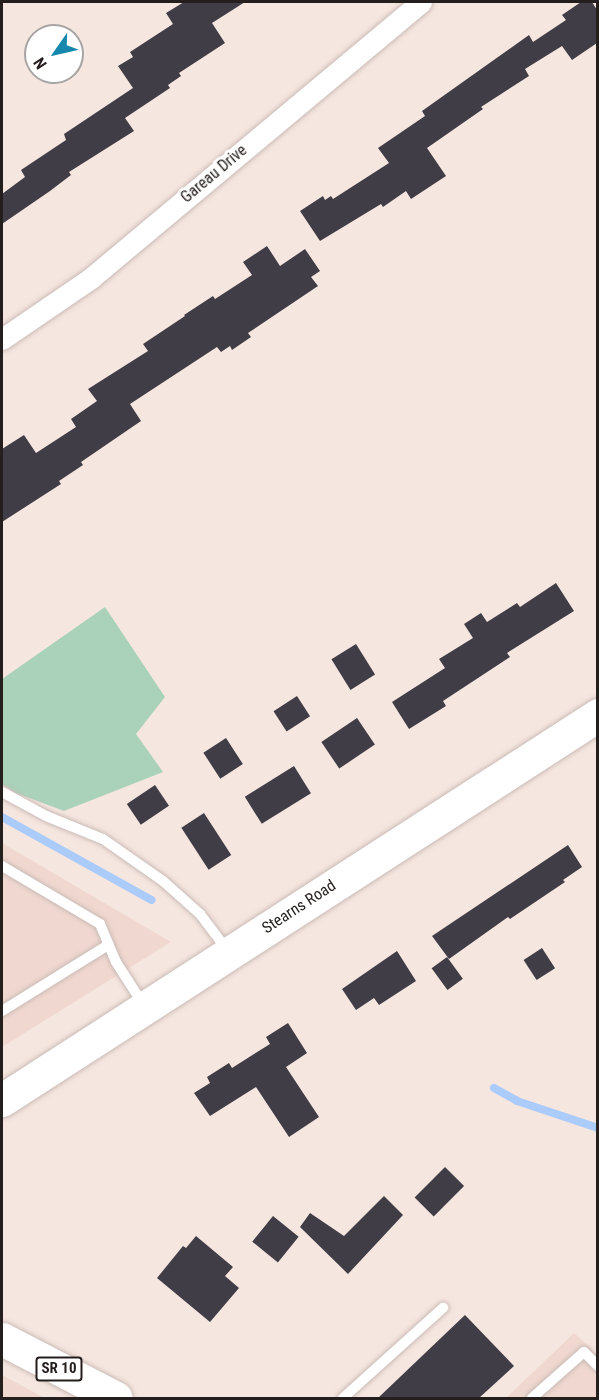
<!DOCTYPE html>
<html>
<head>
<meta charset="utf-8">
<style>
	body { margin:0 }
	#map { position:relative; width:599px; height:1400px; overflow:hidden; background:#f6e6e0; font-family:"Roboto Condensed",sans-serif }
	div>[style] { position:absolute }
	.built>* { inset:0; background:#f0d8d0 }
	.green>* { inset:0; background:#aad2bb }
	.stream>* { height:8px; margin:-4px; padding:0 4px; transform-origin:4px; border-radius:4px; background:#abcbfa }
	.building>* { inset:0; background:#413d47; transform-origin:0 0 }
	.roads { filter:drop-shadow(0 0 2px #cabbb6) drop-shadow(0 0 2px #cabbb6) }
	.service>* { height:10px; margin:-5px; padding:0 5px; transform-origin:5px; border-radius:5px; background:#fff }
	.minor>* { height:21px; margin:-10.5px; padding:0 10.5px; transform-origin:10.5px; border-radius:10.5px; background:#fff }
	.primary>* { height:33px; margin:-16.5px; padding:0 16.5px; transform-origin:16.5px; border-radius:16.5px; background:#fff }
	span { translate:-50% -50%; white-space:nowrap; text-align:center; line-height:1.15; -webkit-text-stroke:6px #fff; paint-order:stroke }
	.shield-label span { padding:2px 4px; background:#fff; border:2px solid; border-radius:4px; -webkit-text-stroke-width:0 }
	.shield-label { font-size:15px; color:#241e1c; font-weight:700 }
	.street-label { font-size:16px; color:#241e1c }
	.frame { position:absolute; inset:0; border:3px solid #241e1c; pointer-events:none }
	.north { position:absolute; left:24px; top:24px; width:60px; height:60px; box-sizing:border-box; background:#fff; border:2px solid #a7a5a4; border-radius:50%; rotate:236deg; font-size:16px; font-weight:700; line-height:24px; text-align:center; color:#241e1c }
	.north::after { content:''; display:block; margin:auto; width:21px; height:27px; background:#1688ad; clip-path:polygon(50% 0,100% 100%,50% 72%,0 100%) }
</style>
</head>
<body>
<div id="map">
	<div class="built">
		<i style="clip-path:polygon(2px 843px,171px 942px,2px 1047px)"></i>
		<i style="clip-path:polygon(574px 1333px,597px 1354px,597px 1398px,506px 1398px)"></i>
		<i style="clip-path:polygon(2px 1375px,39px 1395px,46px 1398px,2px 1398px)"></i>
	</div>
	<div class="green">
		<i style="clip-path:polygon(105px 607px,165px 697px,136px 734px,163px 772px,64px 811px,16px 793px,2px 784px,2px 679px)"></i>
	</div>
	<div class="stream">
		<i style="left:2px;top:817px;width:171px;rotate:29deg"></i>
		<i style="left:494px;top:1088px;width:26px;rotate:29deg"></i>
		<i style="left:517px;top:1101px;width:85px;rotate:18.4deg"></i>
	</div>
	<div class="building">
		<i style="clip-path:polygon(184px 2px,245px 2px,212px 23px,225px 43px,179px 73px,181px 76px,168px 85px,170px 88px,125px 118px,134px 131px,69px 172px,71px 175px,50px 191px,2px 224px,2px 194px,25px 177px,21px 170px,66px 140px,64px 134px,133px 88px,118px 66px,133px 57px,130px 52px,173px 24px,166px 13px)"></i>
		<i style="clip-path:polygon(581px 2px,592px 2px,597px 10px,597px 43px,572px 60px,562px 46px,525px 69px,529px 76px,481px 107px,483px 109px,427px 148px,446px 176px,411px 199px,406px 191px,383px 207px,381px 204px,320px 241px,300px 211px,323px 196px,325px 200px,331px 196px,333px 199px,389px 163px,378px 148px,425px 116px,422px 111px,529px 35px,533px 42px,566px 20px,562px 15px)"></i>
		<i style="clip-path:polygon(267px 246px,280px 266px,305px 249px,320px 271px,311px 277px,318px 286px,248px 333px,251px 337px,232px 350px,230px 346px,221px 352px,217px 347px,130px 404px,141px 421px,81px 462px,83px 465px,59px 481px,61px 484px,2px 522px,2px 449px,24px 435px,36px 453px,76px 427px,71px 419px,97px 401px,88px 389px,148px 351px,143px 344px,185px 316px,184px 315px,213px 296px,215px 299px,252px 275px,243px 262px)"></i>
		<i style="clip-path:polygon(556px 583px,574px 611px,507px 653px,510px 657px,443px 701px,446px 706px,409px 729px,392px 702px,445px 668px,439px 659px,473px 638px,464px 624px,481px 613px,487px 622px,517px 603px,520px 607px)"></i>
		<i style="left:356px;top:644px;width:36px;height:29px;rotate:58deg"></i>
		<i style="left:297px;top:696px;width:24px;height:28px;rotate:57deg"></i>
		<i style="left:357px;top:718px;width:32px;height:43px;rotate:56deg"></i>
		<i style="left:226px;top:738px;width:31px;height:27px;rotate:57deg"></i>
		<i style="left:294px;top:766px;width:32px;height:58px;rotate:58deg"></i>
		<i style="left:155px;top:785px;width:25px;height:34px;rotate:56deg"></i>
		<i style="left:204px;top:813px;width:50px;height:27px;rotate:57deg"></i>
		<i style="clip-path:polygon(568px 845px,582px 867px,563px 880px,565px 882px,510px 919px,508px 917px,449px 959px,432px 936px)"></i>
		<i style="left:542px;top:948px;width:24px;height:22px;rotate:57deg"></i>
		<i style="clip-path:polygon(397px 951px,416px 981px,379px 1005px,374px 998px,356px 1010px,342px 989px)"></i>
		<i style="left:447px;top:957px;width:27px;height:19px;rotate:54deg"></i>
		<i style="clip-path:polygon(288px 1023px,307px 1053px,286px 1067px,319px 1117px,289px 1137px,256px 1087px,210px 1116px,194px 1093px,210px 1083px,207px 1077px,229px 1063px,232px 1068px,270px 1044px,266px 1037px)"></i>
		<i style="left:445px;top:1167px;width:27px;height:43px;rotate:45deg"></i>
		<i style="clip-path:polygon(384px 1196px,403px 1215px,348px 1274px,300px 1227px,310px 1213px,344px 1236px)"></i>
		<i style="left:273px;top:1216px;width:33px;height:33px;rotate:39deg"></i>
		<i style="clip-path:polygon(196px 1236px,233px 1267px,225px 1276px,239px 1288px,210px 1322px,157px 1278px,183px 1246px,186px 1248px)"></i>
		<i style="clip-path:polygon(465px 1315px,514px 1366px,479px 1398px,378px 1398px)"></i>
	</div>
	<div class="roads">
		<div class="service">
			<i style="left:2px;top:792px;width:50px;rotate:28.6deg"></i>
			<i style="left:46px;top:816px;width:61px;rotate:22deg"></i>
			<i style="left:103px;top:839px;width:73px;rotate:35deg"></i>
			<i style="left:163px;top:881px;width:50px;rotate:41.7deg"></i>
			<i style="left:200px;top:914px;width:46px;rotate:52.9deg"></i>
			<i style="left:2px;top:866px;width:114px;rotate:30.6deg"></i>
			<i style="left:100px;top:924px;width:41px;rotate:67.2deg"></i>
			<i style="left:116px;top:962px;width:50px;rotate:57.3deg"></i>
			<i style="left:2px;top:1011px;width:125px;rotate:-31.9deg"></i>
			<i style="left:343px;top:1398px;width:135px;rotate:-42deg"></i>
			<i style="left:532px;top:1398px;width:69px;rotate:-41.5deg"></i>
			<i style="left:584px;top:1352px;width:20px;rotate:45deg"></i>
		</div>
		<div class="minor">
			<i style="left:2px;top:339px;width:108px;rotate:-34.4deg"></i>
			<i style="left:91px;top:278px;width:430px;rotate:-39.9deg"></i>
		</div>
		<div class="primary">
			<i style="left:2px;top:1100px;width:710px;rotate:-32.86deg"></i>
			<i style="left:2px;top:1339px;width:128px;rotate:27.4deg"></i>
		</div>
	</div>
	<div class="shield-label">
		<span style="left:59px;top:1369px">SR 10</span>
	</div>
	<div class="street-label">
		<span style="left:214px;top:174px;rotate:-40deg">Gareau Drive</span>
		<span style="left:299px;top:907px;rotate:-33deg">Stearns Road</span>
	</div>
	<div class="frame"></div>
	<div class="north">N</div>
</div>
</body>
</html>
